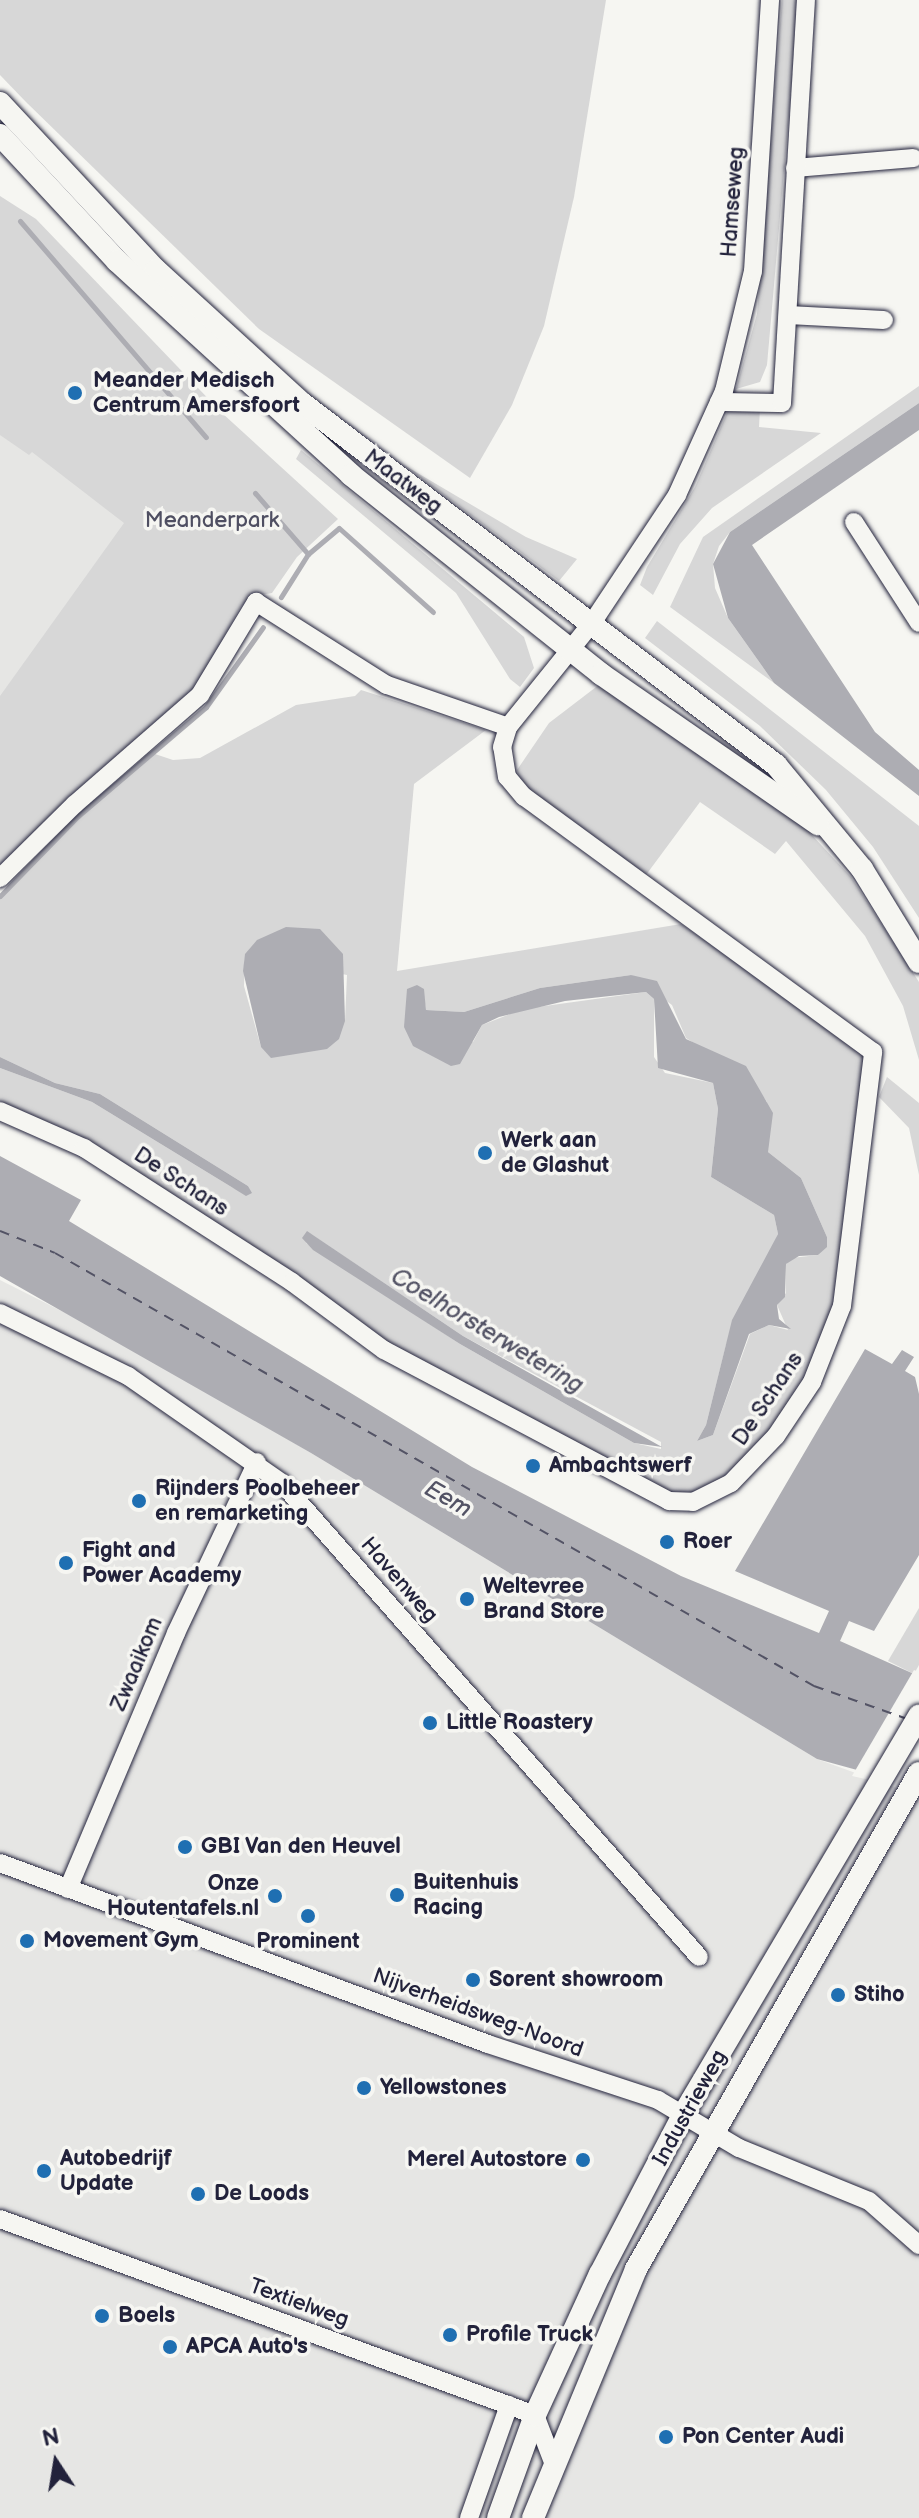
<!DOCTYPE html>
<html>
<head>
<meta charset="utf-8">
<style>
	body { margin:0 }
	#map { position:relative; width:919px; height:2518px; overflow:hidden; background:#f6f6f2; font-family:"Balsamiq Sans",sans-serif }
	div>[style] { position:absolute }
	.built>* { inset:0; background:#e6e6e4 }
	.green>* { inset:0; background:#d7d7d7 }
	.water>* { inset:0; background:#adadb3 }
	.pier>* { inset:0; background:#f6f6f2 }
	.stream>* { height:5px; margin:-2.5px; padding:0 2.5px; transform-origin:2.5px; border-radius:2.5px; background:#adadb3 }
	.ferry>* { height:2px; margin-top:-1px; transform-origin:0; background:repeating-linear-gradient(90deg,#535365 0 10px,transparent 0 18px) }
	.roads { filter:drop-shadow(0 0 2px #22223b) drop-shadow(0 0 2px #22223b) }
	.minor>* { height:18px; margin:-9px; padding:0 9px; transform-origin:9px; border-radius:9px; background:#f6f6f2 }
	.major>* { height:22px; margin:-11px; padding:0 11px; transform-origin:11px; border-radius:11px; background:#f6f6f2 }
	.dots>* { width:22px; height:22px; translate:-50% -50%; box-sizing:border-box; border:4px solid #f6f6f2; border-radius:50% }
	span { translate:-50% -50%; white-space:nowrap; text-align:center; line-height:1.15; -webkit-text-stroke:7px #f6f6f2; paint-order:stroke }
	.street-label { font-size:22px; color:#22223b }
	.poi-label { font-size:22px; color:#22223b; font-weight:700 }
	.left { translate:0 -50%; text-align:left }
	.right { translate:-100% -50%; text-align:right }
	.park-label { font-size:22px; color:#4f4f62 }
	.water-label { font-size:24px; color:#535365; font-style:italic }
	.north { position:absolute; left:16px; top:2422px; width:80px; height:80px; -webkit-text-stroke:6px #f6f6f2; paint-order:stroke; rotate:348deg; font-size:22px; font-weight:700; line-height:32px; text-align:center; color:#22223b }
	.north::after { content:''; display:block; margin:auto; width:28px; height:36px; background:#22223b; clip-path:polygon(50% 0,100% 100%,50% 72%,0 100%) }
</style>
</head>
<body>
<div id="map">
	<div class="built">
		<i style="clip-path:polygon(0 220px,292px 557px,191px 680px,0 861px)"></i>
		<i style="clip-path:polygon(0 1280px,113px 1337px,311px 1453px,817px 1759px,919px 1796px,919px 2518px,0 2518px)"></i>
	</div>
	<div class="green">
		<i style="clip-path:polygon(0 0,606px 0,574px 197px,544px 326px,512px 405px,470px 478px,259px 329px,26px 102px,0 75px)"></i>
		<i style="clip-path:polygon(782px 0,799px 0,767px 365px,760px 382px,736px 389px,757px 314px)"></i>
		<i style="clip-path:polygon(0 196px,36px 219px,222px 413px,338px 519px,297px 557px,272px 593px,254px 596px,240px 607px,192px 697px,0 869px,0 696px,124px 523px,32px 452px,29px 455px,0 435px)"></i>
		<i style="clip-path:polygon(919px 386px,919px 403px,730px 532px,719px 546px,713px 564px,715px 588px,728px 618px,774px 683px,670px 607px,703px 537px)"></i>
		<i style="clip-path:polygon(730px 406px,760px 408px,759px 427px,821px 433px,712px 508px,680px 544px,653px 595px,640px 585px,647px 567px,695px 487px)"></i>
		<i style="clip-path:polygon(301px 450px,524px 637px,534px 668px,520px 687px,510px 679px,456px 593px,296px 459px)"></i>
		<i style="clip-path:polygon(404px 465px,526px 537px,577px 559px,559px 581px)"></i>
		<i style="clip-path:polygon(657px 621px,919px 826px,919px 918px,873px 847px,826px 790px,760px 726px,645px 638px)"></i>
		<i style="clip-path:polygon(600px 684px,796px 818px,851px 877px,919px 982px,919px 1060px,903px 1006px,865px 936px,786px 841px,775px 854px,700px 802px,643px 879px,522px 786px,517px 770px,549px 723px)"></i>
		<i style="clip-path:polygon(evenodd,361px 690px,486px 730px,414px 784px,397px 971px,681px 924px,854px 1044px,867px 1060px,841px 1285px,801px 1387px,748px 1463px,698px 1493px,679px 1497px,438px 1373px,0 1106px,0 1068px,92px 1102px,233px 1188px,251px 1193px,248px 1186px,100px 1094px,55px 1083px,0 1057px,0 895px,149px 752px,173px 760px,200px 758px,296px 705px,355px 696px,361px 690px,245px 954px,347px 975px,345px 1021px,261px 1047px,244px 986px,245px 954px,361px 690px,631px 975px,672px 1005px,686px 1038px,754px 1083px,767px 1102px,768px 1152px,801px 1178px,827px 1237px,818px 1255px,791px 1258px,786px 1264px,786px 1293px,777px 1305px,788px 1330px,769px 1325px,750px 1334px,713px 1435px,697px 1441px,706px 1425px,726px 1345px,778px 1234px,774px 1215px,711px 1177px,718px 1109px,713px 1083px,665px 1073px,654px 1057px,654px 999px,646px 992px,523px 1009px,482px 1025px,473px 1042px,404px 1027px,424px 997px,426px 1010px,464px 1012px,540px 988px,631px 975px,361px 690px,311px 1234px,463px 1336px,661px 1442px,661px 1449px,634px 1443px,460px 1344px,306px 1243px,311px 1234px)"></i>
		<i style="clip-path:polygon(887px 1077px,919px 1103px,919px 1175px,909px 1128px,879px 1097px)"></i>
		<i style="clip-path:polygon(919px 1608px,919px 1665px,914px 1674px,888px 1661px)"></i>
	</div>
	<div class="water">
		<i style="clip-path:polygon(919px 403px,919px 430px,752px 545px,875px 732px,919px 770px,919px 796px,774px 683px,728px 618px,713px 564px,730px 532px)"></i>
		<i style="clip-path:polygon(286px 927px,320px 929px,343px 954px,345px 1021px,339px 1039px,327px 1049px,271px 1058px,261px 1047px,243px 971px,245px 954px,257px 940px)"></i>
		<i style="clip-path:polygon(631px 975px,657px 981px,686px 1039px,746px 1066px,773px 1113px,768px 1152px,801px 1178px,827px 1237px,827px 1247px,818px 1255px,799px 1256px,786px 1264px,785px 1297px,777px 1305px,779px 1319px,791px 1329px,769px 1325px,749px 1334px,713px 1435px,697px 1441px,706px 1425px,732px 1320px,778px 1234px,774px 1215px,711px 1177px,718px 1109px,713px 1083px,658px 1068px,654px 999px,646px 992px,565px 1001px,499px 1017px,482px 1025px,460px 1064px,451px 1066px,413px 1046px,404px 1027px,407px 989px,417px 985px,424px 989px,426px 1010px,464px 1012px,540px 988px)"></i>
		<i style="clip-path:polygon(0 1057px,55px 1083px,100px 1094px,248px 1186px,252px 1193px,246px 1196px,233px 1188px,92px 1102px,0 1068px)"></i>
		<i style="clip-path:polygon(0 1156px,81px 1200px,69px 1221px,472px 1467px,681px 1576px,819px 1633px,829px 1611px,735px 1571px,865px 1349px,892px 1364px,902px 1350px,914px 1357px,905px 1371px,915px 1377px,919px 1394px,919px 1555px,874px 1631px,849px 1621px,840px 1641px,914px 1674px,919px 1787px,817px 1759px,311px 1453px,0 1276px)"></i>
		<i style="clip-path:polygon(307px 1231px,463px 1336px,662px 1447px,634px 1443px,460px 1344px,313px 1250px,302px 1238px)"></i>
	</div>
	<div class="pier">
		<i style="clip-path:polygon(914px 1670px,919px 1672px,919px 1791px,852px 1776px)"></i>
	</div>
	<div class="stream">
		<i style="left:20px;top:221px;width:285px;rotate:49.3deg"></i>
		<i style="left:255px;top:493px;width:81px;rotate:49deg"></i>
		<i style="left:308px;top:554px;width:51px;rotate:122.1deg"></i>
		<i style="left:308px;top:554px;width:40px;rotate:-40deg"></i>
		<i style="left:339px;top:528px;width:126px;rotate:41.8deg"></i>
		<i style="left:0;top:896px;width:112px;rotate:-45.7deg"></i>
		<i style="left:78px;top:816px;width:168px;rotate:-40.4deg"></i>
		<i style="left:206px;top:707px;width:98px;rotate:-54.5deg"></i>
	</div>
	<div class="ferry">
		<i style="left:0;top:1231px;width:59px;rotate:21.8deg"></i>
		<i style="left:55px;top:1253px;width:874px;rotate:29.7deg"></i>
		<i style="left:814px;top:1686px;width:99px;rotate:19.5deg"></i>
	</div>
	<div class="roads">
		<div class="minor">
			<i style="left:795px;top:168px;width:119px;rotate:-4.8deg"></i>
			<i style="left:788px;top:315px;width:96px;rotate:3deg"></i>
			<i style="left:719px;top:402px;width:63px;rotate:0.9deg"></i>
			<i style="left:782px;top:403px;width:404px;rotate:-86.6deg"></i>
			<i style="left:854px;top:522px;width:120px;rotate:57.2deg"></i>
			<i style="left:0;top:878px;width:105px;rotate:-44.6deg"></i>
			<i style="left:75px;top:804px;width:166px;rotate:-41.1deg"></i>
			<i style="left:200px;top:695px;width:109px;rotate:-58.9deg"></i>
			<i style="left:256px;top:602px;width:155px;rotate:32.4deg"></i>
			<i style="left:387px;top:685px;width:128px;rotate:19.1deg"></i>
			<i style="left:0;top:1111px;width:92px;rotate:23.8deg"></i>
			<i style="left:84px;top:1148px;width:247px;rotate:32.8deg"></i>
			<i style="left:292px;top:1282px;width:114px;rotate:36.5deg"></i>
			<i style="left:384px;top:1350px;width:323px;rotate:27.9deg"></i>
			<i style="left:669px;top:1501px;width:24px;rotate:2deg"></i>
			<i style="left:693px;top:1502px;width:42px;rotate:-26.6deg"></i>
			<i style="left:731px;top:1483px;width:65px;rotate:-46.2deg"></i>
			<i style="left:776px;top:1436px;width:65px;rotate:-56.3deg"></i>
			<i style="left:812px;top:1382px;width:82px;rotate:-68.5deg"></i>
			<i style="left:842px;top:1306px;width:256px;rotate:-83deg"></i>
			<i style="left:873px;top:1052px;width:432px;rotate:-143.8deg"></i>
			<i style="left:524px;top:797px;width:26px;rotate:-130deg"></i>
			<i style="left:507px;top:777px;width:30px;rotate:-99deg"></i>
			<i style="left:502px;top:747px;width:21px;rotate:-73deg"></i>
			<i style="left:508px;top:727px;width:134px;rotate:-51.1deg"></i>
			<i style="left:592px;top:623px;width:154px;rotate:-56.4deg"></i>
			<i style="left:677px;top:495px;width:114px;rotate:-65.7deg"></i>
			<i style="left:724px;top:391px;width:123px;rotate:-76.4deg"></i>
			<i style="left:753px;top:271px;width:272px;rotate:-86.4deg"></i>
			<i style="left:0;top:1313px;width:143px;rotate:26.2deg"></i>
			<i style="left:128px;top:1376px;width:188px;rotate:34.8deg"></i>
			<i style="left:282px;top:1483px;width:631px;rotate:48.66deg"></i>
			<i style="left:0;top:1863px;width:520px;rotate:20.35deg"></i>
			<i style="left:488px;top:2044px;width:179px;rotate:18.2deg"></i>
			<i style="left:658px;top:2100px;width:94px;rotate:30.7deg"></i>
			<i style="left:739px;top:2148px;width:140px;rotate:22.2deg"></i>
			<i style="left:869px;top:2201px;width:67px;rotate:41.3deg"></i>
			<i style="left:68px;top:1889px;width:278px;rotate:-67.1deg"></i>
			<i style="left:176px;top:1633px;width:189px;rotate:-64.7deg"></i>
			<i style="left:0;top:2219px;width:570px;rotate:20.12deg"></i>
			<i style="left:535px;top:2415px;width:50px;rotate:69deg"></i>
			<i style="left:469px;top:2518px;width:120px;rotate:-70.5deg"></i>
		</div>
		<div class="major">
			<i style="left:0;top:103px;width:229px;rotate:47deg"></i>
			<i style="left:156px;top:270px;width:199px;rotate:42.4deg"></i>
			<i style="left:303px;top:404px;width:595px;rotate:37.35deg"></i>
			<i style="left:776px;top:765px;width:135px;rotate:50.4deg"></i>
			<i style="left:862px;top:869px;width:109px;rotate:58.5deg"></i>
			<i style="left:0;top:135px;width:172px;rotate:47.1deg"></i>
			<i style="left:117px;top:261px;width:317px;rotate:42.4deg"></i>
			<i style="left:351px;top:475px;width:320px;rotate:38.5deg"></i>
			<i style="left:601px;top:674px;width:264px;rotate:34.7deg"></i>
			<i style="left:498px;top:2518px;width:109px;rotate:-70.2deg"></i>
			<i style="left:535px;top:2415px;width:155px;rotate:-65.3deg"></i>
			<i style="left:600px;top:2274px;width:179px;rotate:-62.4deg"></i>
			<i style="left:683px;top:2115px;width:464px;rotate:-59.4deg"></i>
			<i style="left:533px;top:2518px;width:269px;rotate:-67.5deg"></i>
			<i style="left:636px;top:2269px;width:571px;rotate:-60.29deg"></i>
		</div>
	</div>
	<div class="dots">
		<i style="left:75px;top:393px;background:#1f6fb2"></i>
		<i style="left:485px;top:1153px;background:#1f6fb2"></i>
		<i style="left:533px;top:1466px;background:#1f6fb2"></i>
		<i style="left:139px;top:1501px;background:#1f6fb2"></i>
		<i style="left:667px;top:1542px;background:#1f6fb2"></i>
		<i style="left:66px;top:1563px;background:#1f6fb2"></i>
		<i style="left:467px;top:1599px;background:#1f6fb2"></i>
		<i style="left:430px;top:1723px;background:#1f6fb2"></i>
		<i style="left:185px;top:1847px;background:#1f6fb2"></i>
		<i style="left:397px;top:1895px;background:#1f6fb2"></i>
		<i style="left:275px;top:1896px;background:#1f6fb2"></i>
		<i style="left:308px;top:1916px;background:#1f6fb2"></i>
		<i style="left:27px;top:1941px;background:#1f6fb2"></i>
		<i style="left:473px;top:1980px;background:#1f6fb2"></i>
		<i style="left:838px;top:1995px;background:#1f6fb2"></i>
		<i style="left:364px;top:2088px;background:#1f6fb2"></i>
		<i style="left:583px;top:2160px;background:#1f6fb2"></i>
		<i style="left:44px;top:2171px;background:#1f6fb2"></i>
		<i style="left:198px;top:2194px;background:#1f6fb2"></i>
		<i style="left:102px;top:2316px;background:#1f6fb2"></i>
		<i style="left:450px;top:2335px;background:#1f6fb2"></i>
		<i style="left:170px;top:2347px;background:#1f6fb2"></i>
		<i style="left:666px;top:2437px;background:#1f6fb2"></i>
	</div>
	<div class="street-label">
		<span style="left:733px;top:202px;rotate:-86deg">Hamseweg</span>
		<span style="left:403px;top:482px;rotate:37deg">Maatweg</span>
		<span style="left:181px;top:1182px;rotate:33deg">De Schans</span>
		<span style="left:768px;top:1399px;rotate:-56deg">De Schans</span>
		<span style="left:399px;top:1580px;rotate:49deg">Havenweg</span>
		<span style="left:137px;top:1664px;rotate:-67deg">Zwaaikom</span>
		<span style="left:478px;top:2013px;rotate:20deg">Nijverheidsweg-Noord</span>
		<span style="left:690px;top:2108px;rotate:-61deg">Industrieweg</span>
		<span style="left:299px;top:2303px;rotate:20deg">Textielweg</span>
	</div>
	<div class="poi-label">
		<span class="left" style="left:93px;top:393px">Meander Medisch<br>Centrum Amersfoort</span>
		<span class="left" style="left:501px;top:1153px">Werk aan<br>de Glashut</span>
		<span class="left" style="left:549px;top:1466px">Ambachtswerf</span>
		<span class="left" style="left:155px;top:1501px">Rijnders Poolbeheer<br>en remarketing</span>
		<span class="left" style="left:683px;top:1542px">Roer</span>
		<span class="left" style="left:82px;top:1563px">Fight and<br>Power Academy</span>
		<span class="left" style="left:483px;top:1599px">Weltevree<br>Brand Store</span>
		<span class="left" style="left:446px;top:1723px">Little Roastery</span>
		<span class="left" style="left:201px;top:1847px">GBI Van den Heuvel</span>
		<span class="left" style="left:413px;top:1895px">Buitenhuis<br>Racing</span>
		<span class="right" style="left:259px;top:1896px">Onze<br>Houtentafels.nl</span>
		<span class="left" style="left:43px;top:1941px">Movement Gym</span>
		<span style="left:308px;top:1942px">Prominent</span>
		<span class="left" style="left:489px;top:1980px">Sorent showroom</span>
		<span class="left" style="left:854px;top:1995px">Stiho</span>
		<span class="left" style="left:380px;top:2088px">Yellowstones</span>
		<span class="left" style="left:60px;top:2171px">Autobedrijf<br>Update</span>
		<span class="right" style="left:567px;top:2160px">Merel Autostore</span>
		<span class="left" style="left:214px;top:2194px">De Loods</span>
		<span class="left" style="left:118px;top:2316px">Boels</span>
		<span class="left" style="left:466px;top:2335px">Profile Truck</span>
		<span class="left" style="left:186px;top:2347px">APCA Auto's</span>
		<span class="left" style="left:682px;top:2437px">Pon Center Audi</span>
	</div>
	<div class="park-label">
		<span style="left:212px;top:521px">Meanderpark</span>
	</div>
	<div class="water-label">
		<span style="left:487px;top:1331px;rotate:31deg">Coelhorsterwetering</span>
		<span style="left:448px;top:1499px;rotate:30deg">Eem</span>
	</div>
	<div class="north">N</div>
</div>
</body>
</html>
